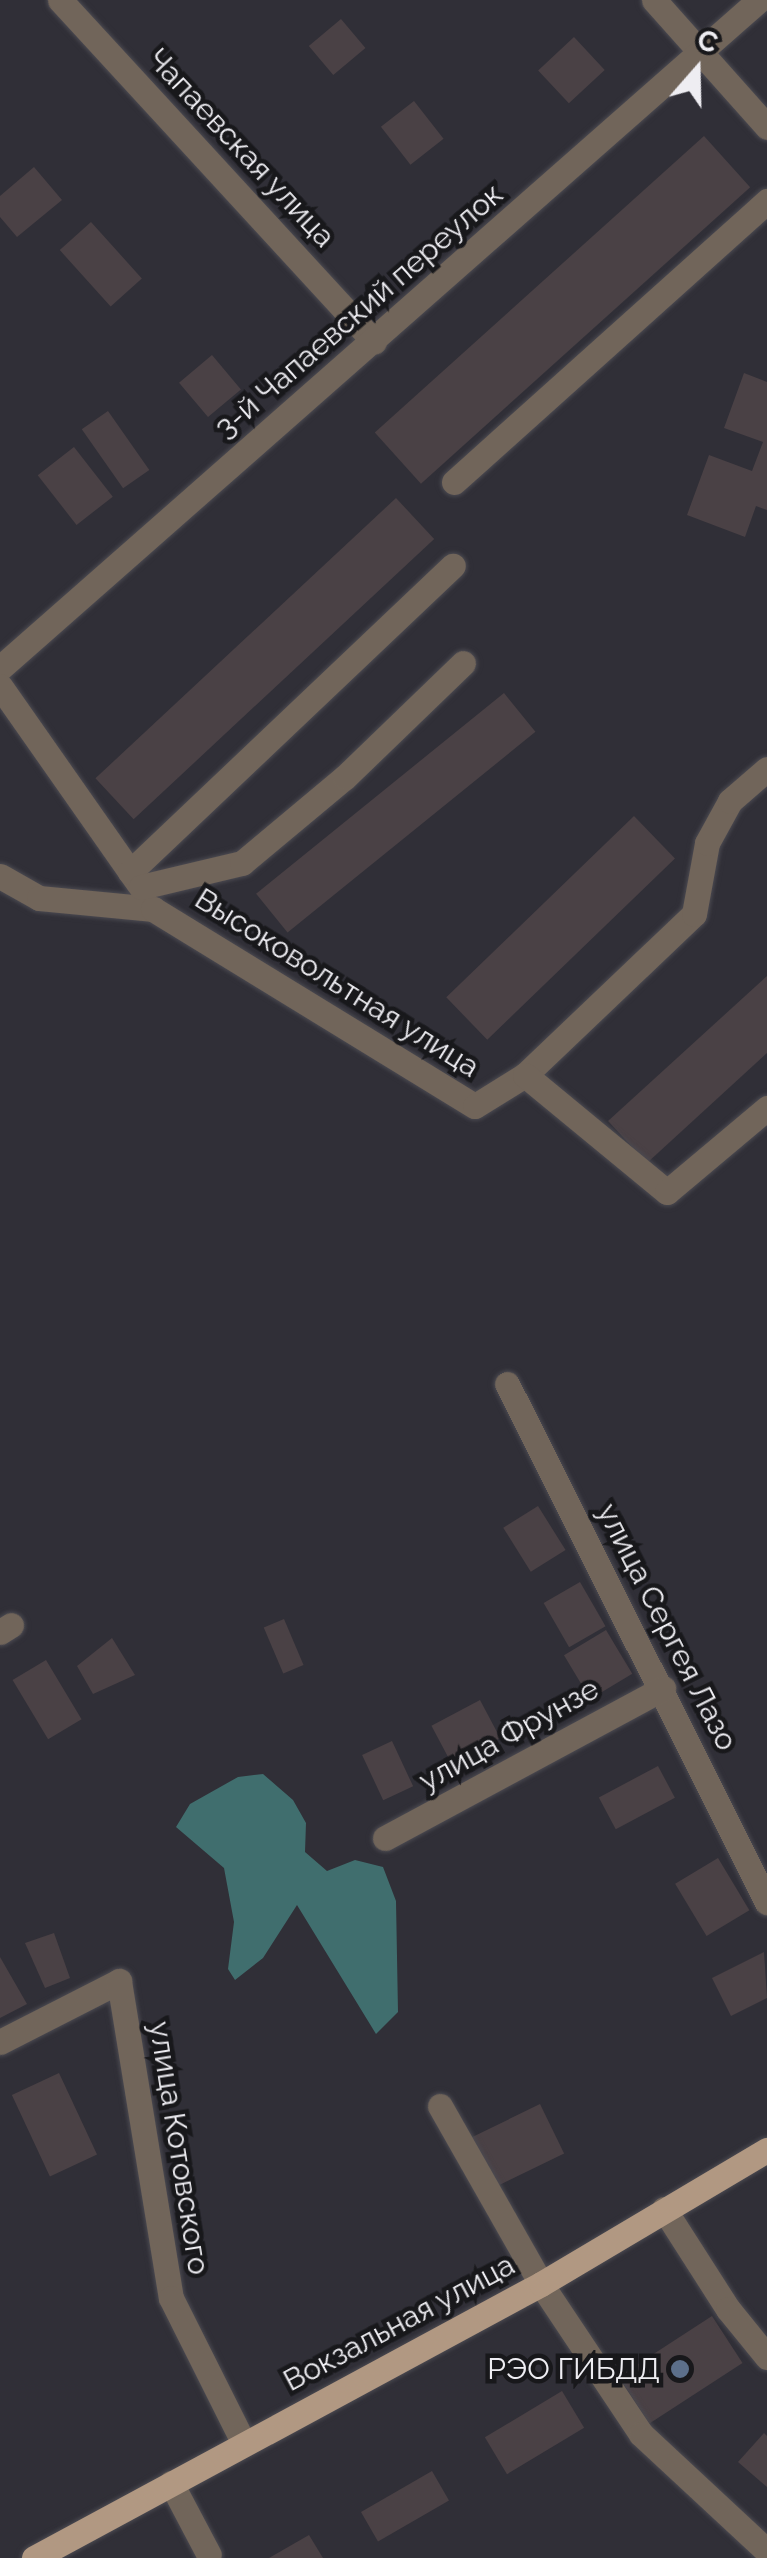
<!DOCTYPE html>
<html>
<head>
<meta charset="utf-8">
<style>
	body { margin:0 }
	#map { position:relative; width:767px; height:2558px; overflow:hidden; background:#302f37; font-family:Raleway,sans-serif }
	div>[style] { position:absolute }
	.water>* { inset:0; background:#406e6e }
	.building>* { inset:0; background:#4a4145; transform-origin:0 0 }
	.roads { filter:drop-shadow(0 0 2px #4b4a51) drop-shadow(0 0 2px #4b4a51) }
	.minor>* { height:25px; margin:-12.5px; padding:0 12.5px; transform-origin:12.5px; border-radius:12.5px; background:#71655a }
	.major>* { height:25px; margin:-12.5px; padding:0 12.5px; transform-origin:12.5px; border-radius:12.5px; background:#b19882 }
	.dots>* { width:28px; height:28px; translate:-50% -50%; box-sizing:border-box; border:5px solid #18181b; border-radius:50% }
	span { translate:-50% -50%; white-space:nowrap; text-align:center; line-height:1.15; -webkit-text-stroke:9px #18181b; paint-order:stroke }
	.street-label { font-size:30px; color:#eeedf2 }
	.poi-label { font-size:30px; color:#eeedf2 }
	.right { translate:-100% -50%; text-align:right }
	.north { position:absolute; left:647px; top:20px; width:100px; height:100px; -webkit-text-stroke:8px #18181b; paint-order:stroke; rotate:20deg; font-size:28px; font-weight:700; line-height:40px; text-align:center; color:#eeedf2 }
	.north::after { content:''; display:block; margin:auto; width:35px; height:45px; background:#eeedf2; clip-path:polygon(50% 0,100% 100%,50% 72%,0 100%) }
</style>
</head>
<body>
<div id="map">
	<div class="water">
		<i style="clip-path:polygon(263px 1774px,293px 1800px,306px 1823px,305px 1852px,327px 1871px,355px 1860px,383px 1867px,396px 1901px,398px 2012px,376px 2034px,297px 1905px,263px 1958px,235px 1980px,228px 1969px,234px 1922px,224px 1868px,176px 1827px,190px 1804px,238px 1777px)"></i>
	</div>
	<div class="building">
		<i style="left:341px;top:19px;width:38px;height:42px;rotate:50deg"></i>
		<i style="left:574px;top:37px;width:45px;height:49px;rotate:47deg"></i>
		<i style="left:414px;top:101px;width:48px;height:42px;rotate:52deg"></i>
		<i style="left:704px;top:136px;width:69px;height:443px;rotate:48deg"></i>
		<i style="clip-path:polygon(34px 167px,62px 200px,17px 237px,0 217px,0 196px)"></i>
		<i style="left:91px;top:222px;width:76px;height:42px;rotate:48deg"></i>
		<i style="left:212px;top:355px;width:45px;height:43px;rotate:50deg"></i>
		<i style="clip-path:polygon(744px 373px,767px 382px,767px 510px,756px 506px,745px 537px,687px 515px,709px 455px,752px 471px,763px 442px,724px 428px)"></i>
		<i style="left:108px;top:411px;width:72px;height:32px;rotate:55deg"></i>
		<i style="left:74px;top:447px;width:63px;height:46px;rotate:52deg"></i>
		<i style="left:396px;top:498px;width:56px;height:411px;rotate:47deg"></i>
		<i style="left:504px;top:693px;width:50px;height:319px;rotate:51deg"></i>
		<i style="left:634px;top:816px;width:59px;height:261px;rotate:46deg"></i>
		<i style="clip-path:polygon(767px 976px,767px 1053px,647px 1163px,608px 1121px)"></i>
		<i style="left:538px;top:1506px;width:52px;height:41px;rotate:58deg"></i>
		<i style="left:580px;top:1582px;width:51px;height:42px;rotate:60deg"></i>
		<i style="left:284px;top:1619px;width:50px;height:22px;rotate:67deg"></i>
		<i style="left:606px;top:1630px;width:51px;height:49px;rotate:59deg"></i>
		<i style="clip-path:polygon(112px 1638px,135px 1675px,93px 1694px,77px 1666px)"></i>
		<i style="left:46px;top:1660px;width:69px;height:39px;rotate:59deg"></i>
		<i style="left:480px;top:1700px;width:43px;height:55px;rotate:62deg"></i>
		<i style="left:392px;top:1741px;width:50px;height:33px;rotate:65deg"></i>
		<i style="left:658px;top:1766px;width:36px;height:67px;rotate:62deg"></i>
		<i style="left:718px;top:1858px;width:61px;height:50px;rotate:59deg"></i>
		<i style="clip-path:polygon(54px 1933px,70px 1978px,45px 1988px,25px 1943px)"></i>
		<i style="clip-path:polygon(764px 1952px,767px 1998px,731px 2016px,712px 1978px)"></i>
		<i style="clip-path:polygon(0 1957px,27px 2004px,0 2018px)"></i>
		<i style="left:59px;top:2073px;width:90px;height:52px;rotate:65deg"></i>
		<i style="left:540px;top:2104px;width:55px;height:81px;rotate:64deg"></i>
		<i style="left:712px;top:2316px;width:56px;height:111px;rotate:57deg"></i>
		<i style="left:562px;top:2391px;width:43px;height:90px;rotate:59deg"></i>
		<i style="clip-path:polygon(764px 2433px,767px 2436px,767px 2487px,738px 2462px)"></i>
		<i style="left:432px;top:2471px;width:34px;height:82px;rotate:60deg"></i>
		<i style="clip-path:polygon(309px 2535px,323px 2558px,269px 2558px)"></i>
	</div>
	<div class="roads">
		<div class="minor">
			<i style="left:60px;top:0;width:464px;rotate:47.4deg"></i>
			<i style="left:654px;top:0;width:170px;rotate:48.3deg"></i>
			<i style="left:454px;top:482px;width:421px;rotate:-41.9deg"></i>
			<i style="left:0;top:668px;width:1011px;rotate:-41.35deg"></i>
			<i style="left:0;top:686px;width:241px;rotate:55deg"></i>
			<i style="left:130px;top:872px;width:445px;rotate:-43.5deg"></i>
			<i style="left:0;top:876px;width:45px;rotate:29.4deg"></i>
			<i style="left:39px;top:898px;width:115px;rotate:5.5deg"></i>
			<i style="left:153px;top:909px;width:377px;rotate:31.5deg"></i>
			<i style="left:475px;top:1106px;width:59px;rotate:-31.8deg"></i>
			<i style="left:525px;top:1075px;width:233px;rotate:-43.6deg"></i>
			<i style="left:694px;top:914px;width:72px;rotate:-79.6deg"></i>
			<i style="left:707px;top:843px;width:48px;rotate:-61.3deg"></i>
			<i style="left:730px;top:801px;width:49px;rotate:-40.9deg"></i>
			<i style="left:141px;top:887px;width:104px;rotate:-13.4deg"></i>
			<i style="left:242px;top:863px;width:134px;rotate:-39.9deg"></i>
			<i style="left:345px;top:777px;width:164px;rotate:-44deg"></i>
			<i style="left:525px;top:1075px;width:184px;rotate:39.5deg"></i>
			<i style="left:667px;top:1192px;width:131px;rotate:-40deg"></i>
			<i style="left:507px;top:1384px;width:580px;rotate:63.35deg"></i>
			<i style="left:0;top:1632px;width:13px;rotate:-32deg"></i>
			<i style="left:385px;top:1838px;width:316px;rotate:-28.3deg"></i>
			<i style="left:0;top:2042px;width:134px;rotate:-27.1deg"></i>
			<i style="left:119px;top:1981px;width:321px;rotate:80.7deg"></i>
			<i style="left:171px;top:2298px;width:161px;rotate:63.4deg"></i>
			<i style="left:440px;top:2106px;width:205px;rotate:60.4deg"></i>
			<i style="left:541px;top:2284px;width:180px;rotate:56.3deg"></i>
			<i style="left:641px;top:2434px;width:172px;rotate:42.9deg"></i>
			<i style="left:664px;top:2209px;width:119px;rotate:57.4deg"></i>
			<i style="left:728px;top:2309px;width:62px;rotate:50.9deg"></i>
			<i style="left:171px;top:2483px;width:81px;rotate:62.2deg"></i>
		</div>
		<div class="major">
			<i style="left:34px;top:2558px;width:576px;rotate:-28.39deg"></i>
			<i style="left:541px;top:2284px;width:263px;rotate:-30.7deg"></i>
		</div>
	</div>
	<div class="dots">
		<i style="left:680px;top:2369px;background:#5c6f8a"></i>
	</div>
	<div class="street-label">
		<span style="left:241px;top:148px;rotate:47deg">Чапаевская улица</span>
		<span style="left:359px;top:311px;rotate:-41deg">3-й Чапаевский переулок</span>
		<span style="left:337px;top:983px;rotate:32deg">Высоковольтная улица</span>
		<span style="left:667px;top:1627px;rotate:63deg">улица Сергея Лазо</span>
		<span style="left:509px;top:1735px;rotate:-29deg">улица Фрунзе</span>
		<span style="left:179px;top:2148px;rotate:81deg">улица Котовского</span>
		<span style="left:399px;top:2323px;rotate:-28deg">Вокзальная улица</span>
	</div>
	<div class="poi-label">
		<span class="right" style="left:660px;top:2369px">РЭО ГИБДД</span>
	</div>
	<div class="north">С</div>
</div>
</body>
</html>
